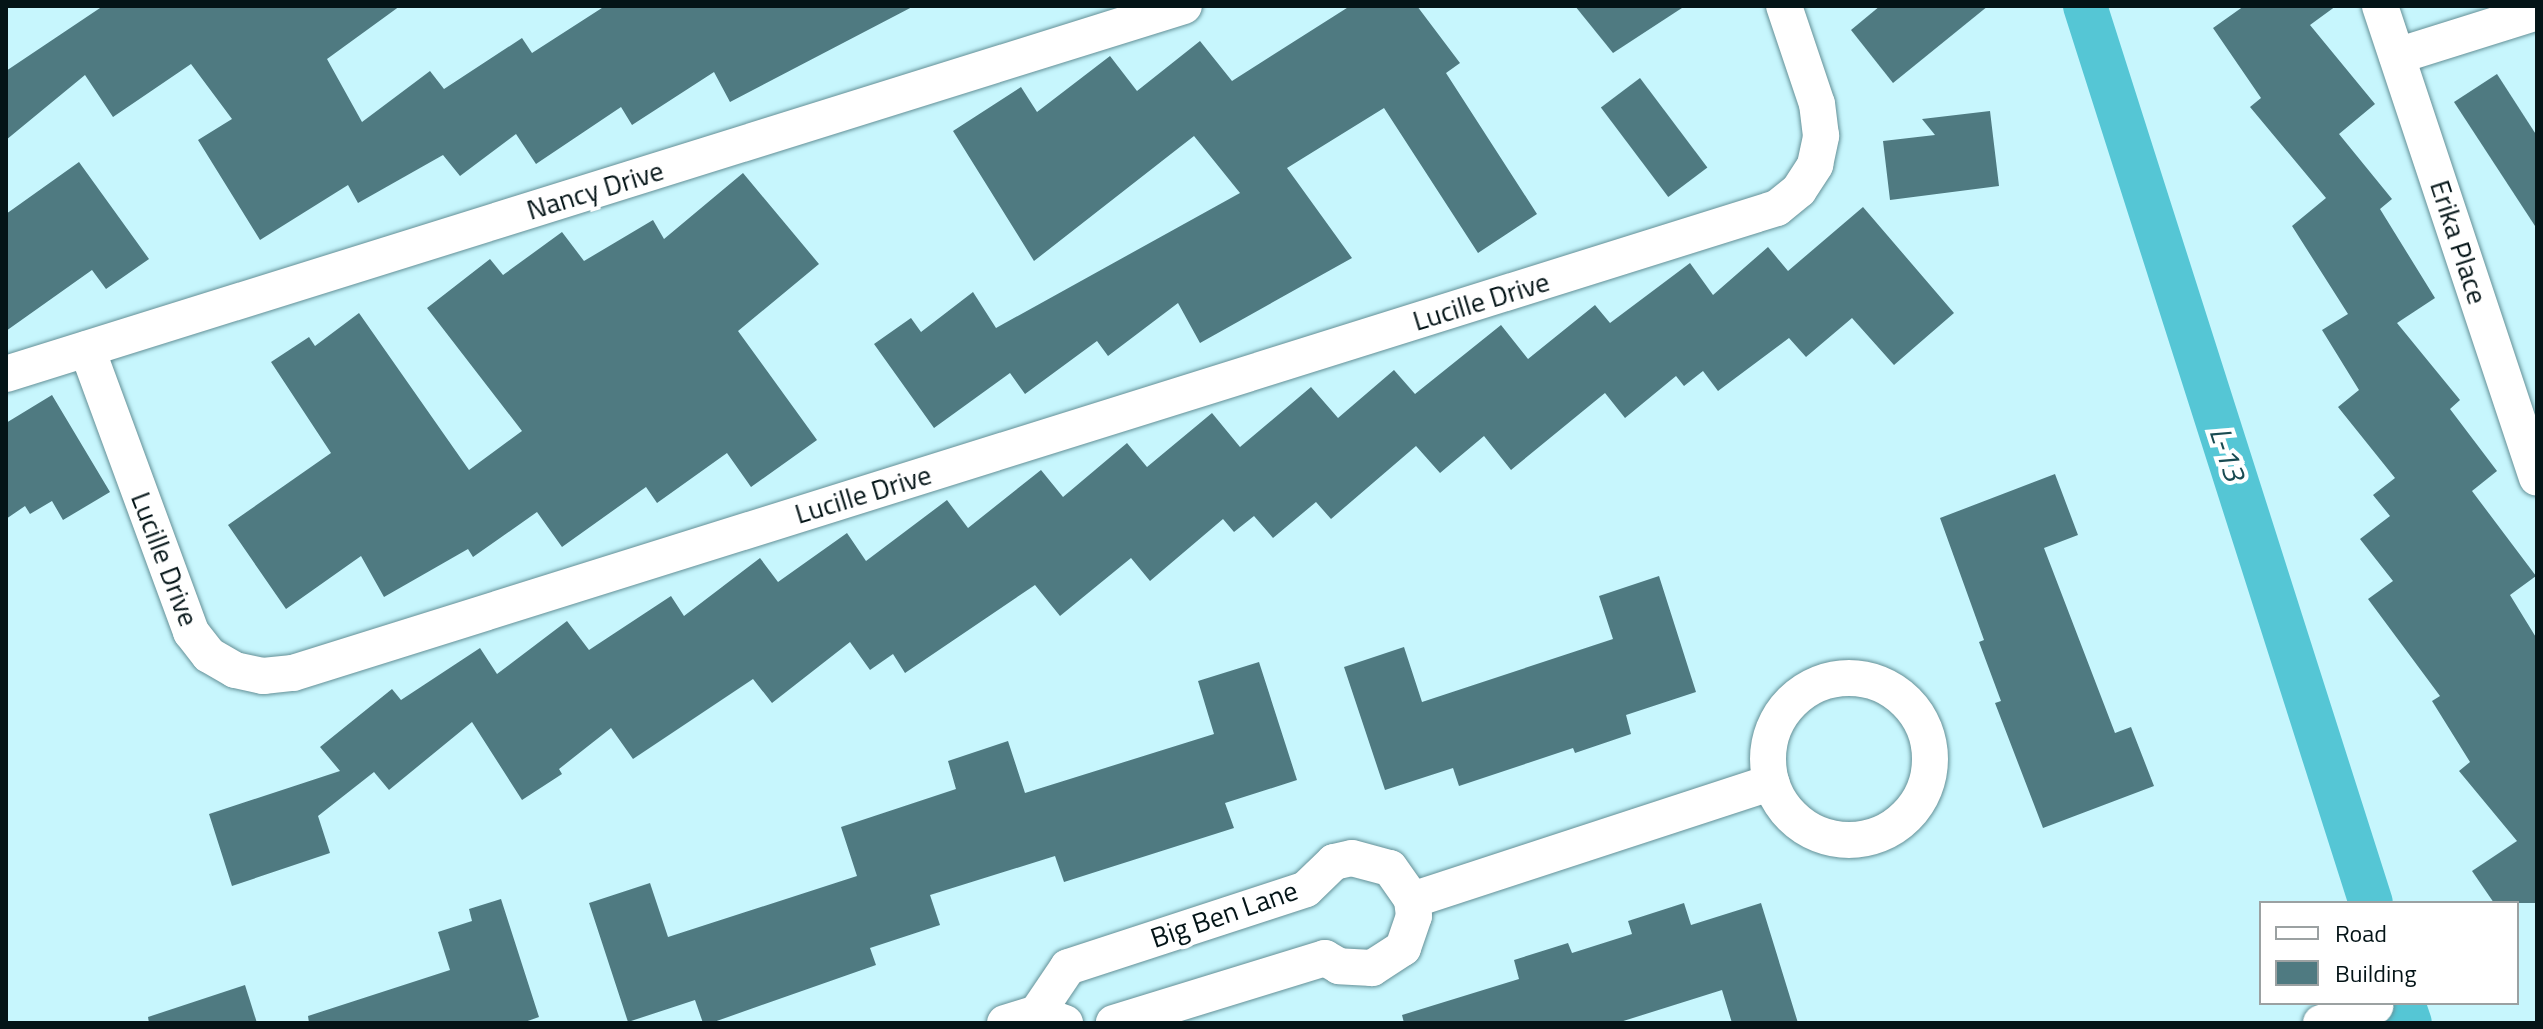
<!DOCTYPE html>
<html>
<head>
<meta charset="utf-8">
<style>
	body { margin:0 }
	#map { position:relative; width:2543px; height:1029px; overflow:hidden; background:#c7f6fd; font-family:"Titillium Web",sans-serif }
	div>[style] { position:absolute }
	.canal>* { height:44px; margin:-22px; padding:0 22px; transform-origin:22px; border-radius:22px; background:#55c6d5 }
	.building>* { inset:0; background:#4f7a81; transform-origin:0 0 }
	.roads { filter:drop-shadow(0 0 2px #649097) drop-shadow(0 0 2px #649097) }
	.minor>* { height:36px; margin:-18px; padding:0 18px; transform-origin:18px; border-radius:18px; background:#fff }
	.minor>.ring { margin:-18px; padding:0; box-sizing:content-box; background:none; border:36px solid #fff; border-radius:50% }
	span { translate:-50% -50%; white-space:nowrap; text-align:center; line-height:1.15; -webkit-text-stroke:8px #fff; paint-order:stroke }
	.street-label { font-size:28px; color:#041417 }
	.water-label { font-size:30px; color:#194b52; font-style:italic }
	.frame { position:absolute; inset:0; border:8px solid #041417; pointer-events:none }
	.legend { position:absolute; left:2259px; top:901px; width:260px; height:104px; box-sizing:border-box; background:#fff; border:2px solid #9ba1a2; margin:0; padding:10px 14px; list-style:none; font-size:24px; color:#041417 }
	.legend li { display:flex; align-items:center; gap:16px; height:40px }
	.legend b { width:40px; border:2px solid #9ba1a2 }
</style>
</head>
<body>
<div id="map">
	<div class="canal">
		<i style="left:2085px;top:6px;width:941px;rotate:72.32deg"></i>
		<i style="left:2403px;top:1003px;width:21px;rotate:71deg"></i>
	</div>
	<div class="building">
		<i style="clip-path:polygon(103px 6px,400px 6px,327px 59px,362px 122px,430px 71px,444px 89px,522px 38px,532px 53px,605px 6px,914px 6px,730px 102px,714px 72px,632px 125px,621px 107px,536px 164px,516px 134px,460px 176px,443px 155px,358px 203px,348px 185px,260px 240px,198px 140px,232px 119px,191px 64px,113px 117px,85px 75px,6px 140px,6px 71px)"></i>
		<i style="clip-path:polygon(1350px 6px,1417px 6px,1460px 63px,1446px 73px,1537px 214px,1478px 253px,1384px 108px,1287px 168px,1352px 258px,1200px 343px,1178px 303px,1108px 356px,1097px 341px,1025px 394px,1010px 373px,934px 428px,874px 344px,911px 318px,921px 332px,973px 292px,996px 328px,1240px 193px,1194px 136px,1034px 261px,953px 131px,1021px 87px,1037px 112px,1110px 56px,1137px 91px,1200px 41px,1232px 81px)"></i>
		<i style="clip-path:polygon(1575px 6px,1685px 6px,1613px 53px)"></i>
		<i style="clip-path:polygon(1880px 6px,1988px 6px,1893px 83px,1851px 30px)"></i>
		<i style="clip-path:polygon(2244px 6px,2336px 6px,2310px 25px,2375px 104px,2339px 134px,2392px 199px,2380px 209px,2435px 298px,2397px 323px,2460px 400px,2450px 409px,2497px 471px,2472px 491px,2536px 576px,2510px 595px,2537px 639px,2537px 903px,2494px 903px,2472px 871px,2517px 841px,2459px 771px,2470px 762px,2432px 701px,2440px 696px,2368px 599px,2393px 581px,2360px 539px,2390px 516px,2373px 495px,2395px 478px,2338px 407px,2359px 390px,2322px 330px,2348px 314px,2292px 226px,2326px 198px,2250px 107px,2261px 98px,2213px 28px)"></i>
		<i style="clip-path:polygon(2497px 74px,2537px 136px,2537px 229px,2454px 102px)"></i>
		<i style="left:1640px;top:78px;width:112px;height:49px;rotate:53deg"></i>
		<i style="clip-path:polygon(1990px 111px,1999px 186px,1890px 200px,1883px 141px,1935px 135px,1922px 119px)"></i>
		<i style="clip-path:polygon(79px 162px,149px 259px,106px 289px,92px 270px,6px 331px,6px 214px)"></i>
		<i style="clip-path:polygon(743px 173px,819px 264px,738px 331px,817px 440px,751px 487px,727px 453px,657px 503px,646px 487px,562px 547px,537px 512px,473px 557px,468px 549px,384px 597px,361px 556px,286px 609px,228px 525px,331px 453px,271px 362px,309px 337px,315px 346px,359px 313px,469px 470px,522px 431px,427px 308px,490px 259px,503px 275px,562px 232px,584px 261px,653px 220px,664px 239px)"></i>
		<i style="clip-path:polygon(1863px 207px,1954px 313px,1894px 365px,1852px 318px,1806px 357px,1789px 338px,1718px 391px,1703px 371px,1684px 386px,1676px 376px,1625px 418px,1605px 393px,1511px 470px,1484px 436px,1440px 473px,1416px 446px,1331px 519px,1316px 502px,1273px 538px,1254px 516px,1234px 532px,1223px 519px,1150px 581px,1131px 558px,1060px 616px,1035px 585px,905px 673px,893px 654px,870px 670px,850px 642px,772px 703px,753px 679px,633px 759px,611px 728px,559px 769px,562px 774px,522px 800px,472px 722px,389px 790px,374px 772px,318px 816px,330px 853px,232px 886px,209px 814px,340px 771px,320px 747px,392px 689px,401px 700px,480px 648px,497px 674px,567px 621px,589px 650px,671px 596px,684px 616px,760px 558px,778px 582px,847px 533px,866px 561px,947px 500px,968px 528px,1041px 470px,1063px 497px,1127px 443px,1147px 467px,1212px 413px,1240px 447px,1311px 387px,1338px 418px,1394px 370px,1415px 394px,1501px 325px,1528px 359px,1595px 305px,1610px 323px,1690px 263px,1713px 295px,1768px 247px,1788px 271px)"></i>
		<i style="clip-path:polygon(52px 395px,110px 492px,63px 520px,52px 501px,30px 514px,25px 506px,6px 519px,6px 423px)"></i>
		<i style="clip-path:polygon(2055px 474px,2078px 535px,2044px 548px,2115px 733px,2131px 727px,2154px 786px,2043px 828px,1995px 703px,2001px 701px,1979px 642px,1984px 640px,1940px 518px)"></i>
		<i style="clip-path:polygon(1659px 576px,1696px 692px,1626px 715px,1631px 734px,1575px 753px,1573px 748px,1459px 786px,1453px 768px,1385px 790px,1344px 667px,1404px 647px,1422px 702px,1613px 639px,1599px 596px)"></i>
		<i style="clip-path:polygon(1259px 662px,1297px 780px,1225px 803px,1234px 828px,1064px 882px,1055px 856px,930px 895px,940px 925px,870px 948px,876px 965px,711px 1023px,703px 1023px,695px 1000px,628px 1022px,589px 903px,650px 883px,668px 937px,857px 876px,841px 827px,956px 789px,948px 761px,1008px 741px,1025px 793px,1214px 734px,1198px 681px)"></i>
		<i style="clip-path:polygon(501px 899px,539px 1017px,522px 1023px,309px 1023px,308px 1016px,450px 970px,438px 932px,472px 921px,469px 909px)"></i>
		<i style="clip-path:polygon(1684px 903px,1691px 925px,1761px 903px,1798px 1023px,1732px 1023px,1722px 990px,1617px 1023px,1404px 1023px,1402px 1015px,1519px 979px,1514px 960px,1568px 943px,1572px 953px,1632px 934px,1628px 921px)"></i>
		<i style="clip-path:polygon(245px 985px,257px 1023px,149px 1023px,148px 1017px)"></i>
	</div>
	<div class="roads">
		<div class="minor">
			<i style="left:2380px;top:6px;width:497px;rotate:71.6deg"></i>
			<i style="left:2397px;top:56px;width:147px;rotate:-17.4deg"></i>
			<i style="left:87px;top:349px;width:302px;rotate:69.8deg"></i>
			<i style="left:191px;top:632px;width:29px;rotate:52deg"></i>
			<i style="left:209px;top:655px;width:30px;rotate:30deg"></i>
			<i style="left:235px;top:670px;width:29px;rotate:12deg"></i>
			<i style="left:263px;top:676px;width:30px;rotate:-6deg"></i>
			<i style="left:293px;top:673px;width:1555px;rotate:-17.4deg"></i>
			<i style="left:1777px;top:208px;width:28px;rotate:-39deg"></i>
			<i style="left:1799px;top:190px;width:30px;rotate:-57deg"></i>
			<i style="left:1815px;top:165px;width:30px;rotate:-78deg"></i>
			<i style="left:1821px;top:136px;width:32px;rotate:-97deg"></i>
			<i style="left:1817px;top:104px;width:103px;rotate:-108.6deg"></i>
			<i style="left:6px;top:374px;width:1234px;rotate:-17.35deg"></i>
			<i class="ring" style="left:1768px;top:678px;width:126px;height:126px"></i>
			<i style="left:1412px;top:900px;width:378px;rotate:-18.1deg"></i>
			<i style="left:1037px;top:1013px;width:55px;rotate:-56deg"></i>
			<i style="left:1068px;top:967px;width:250px;rotate:-18.1deg"></i>
			<i style="left:1306px;top:889px;width:39px;rotate:-44deg"></i>
			<i style="left:1334px;top:862px;width:18px;rotate:-13deg"></i>
			<i style="left:1352px;top:858px;width:39px;rotate:15deg"></i>
			<i style="left:1390px;top:868px;width:39px;rotate:55deg"></i>
			<i style="left:1412px;top:900px;width:16px;rotate:83deg"></i>
			<i style="left:1414px;top:916px;width:34px;rotate:109deg"></i>
			<i style="left:1403px;top:948px;width:37px;rotate:147deg"></i>
			<i style="left:1372px;top:968px;width:33px;rotate:-177deg"></i>
			<i style="left:1339px;top:966px;width:16px;rotate:-150deg"></i>
			<i style="left:1325px;top:958px;width:221px;rotate:162.9deg"></i>
			<i style="left:1005px;top:1023px;width:34px;rotate:-17deg"></i>
			<i style="left:1037px;top:1013px;width:30px;rotate:20deg"></i>
			<i style="left:2321px;top:1023px;width:57px;rotate:-17.5deg"></i>
		</div>
	</div>
	<div class="street-label">
		<span style="left:595px;top:190px;rotate:-17deg">Nancy Drive</span>
		<span style="left:2459px;top:242px;rotate:72deg">Erika Place</span>
		<span style="left:1481px;top:301px;rotate:-17deg">Lucille Drive</span>
		<span style="left:863px;top:494px;rotate:-17deg">Lucille Drive</span>
		<span style="left:165px;top:559px;rotate:69deg">Lucille Drive</span>
		<span style="left:1224px;top:914px;rotate:-19deg">Big Ben Lane</span>
	</div>
	<div class="water-label">
		<span style="left:2228px;top:454px;rotate:72deg">L-13</span>
	</div>
	<div class="frame"></div>
	<ul class="legend">
	<li><b style="height:10px;background:#fff"></b>Road</li>
	<li><b style="height:22px;background:#4f7a81"></b>Building</li>
	</ul>
</div>
</body>
</html>
